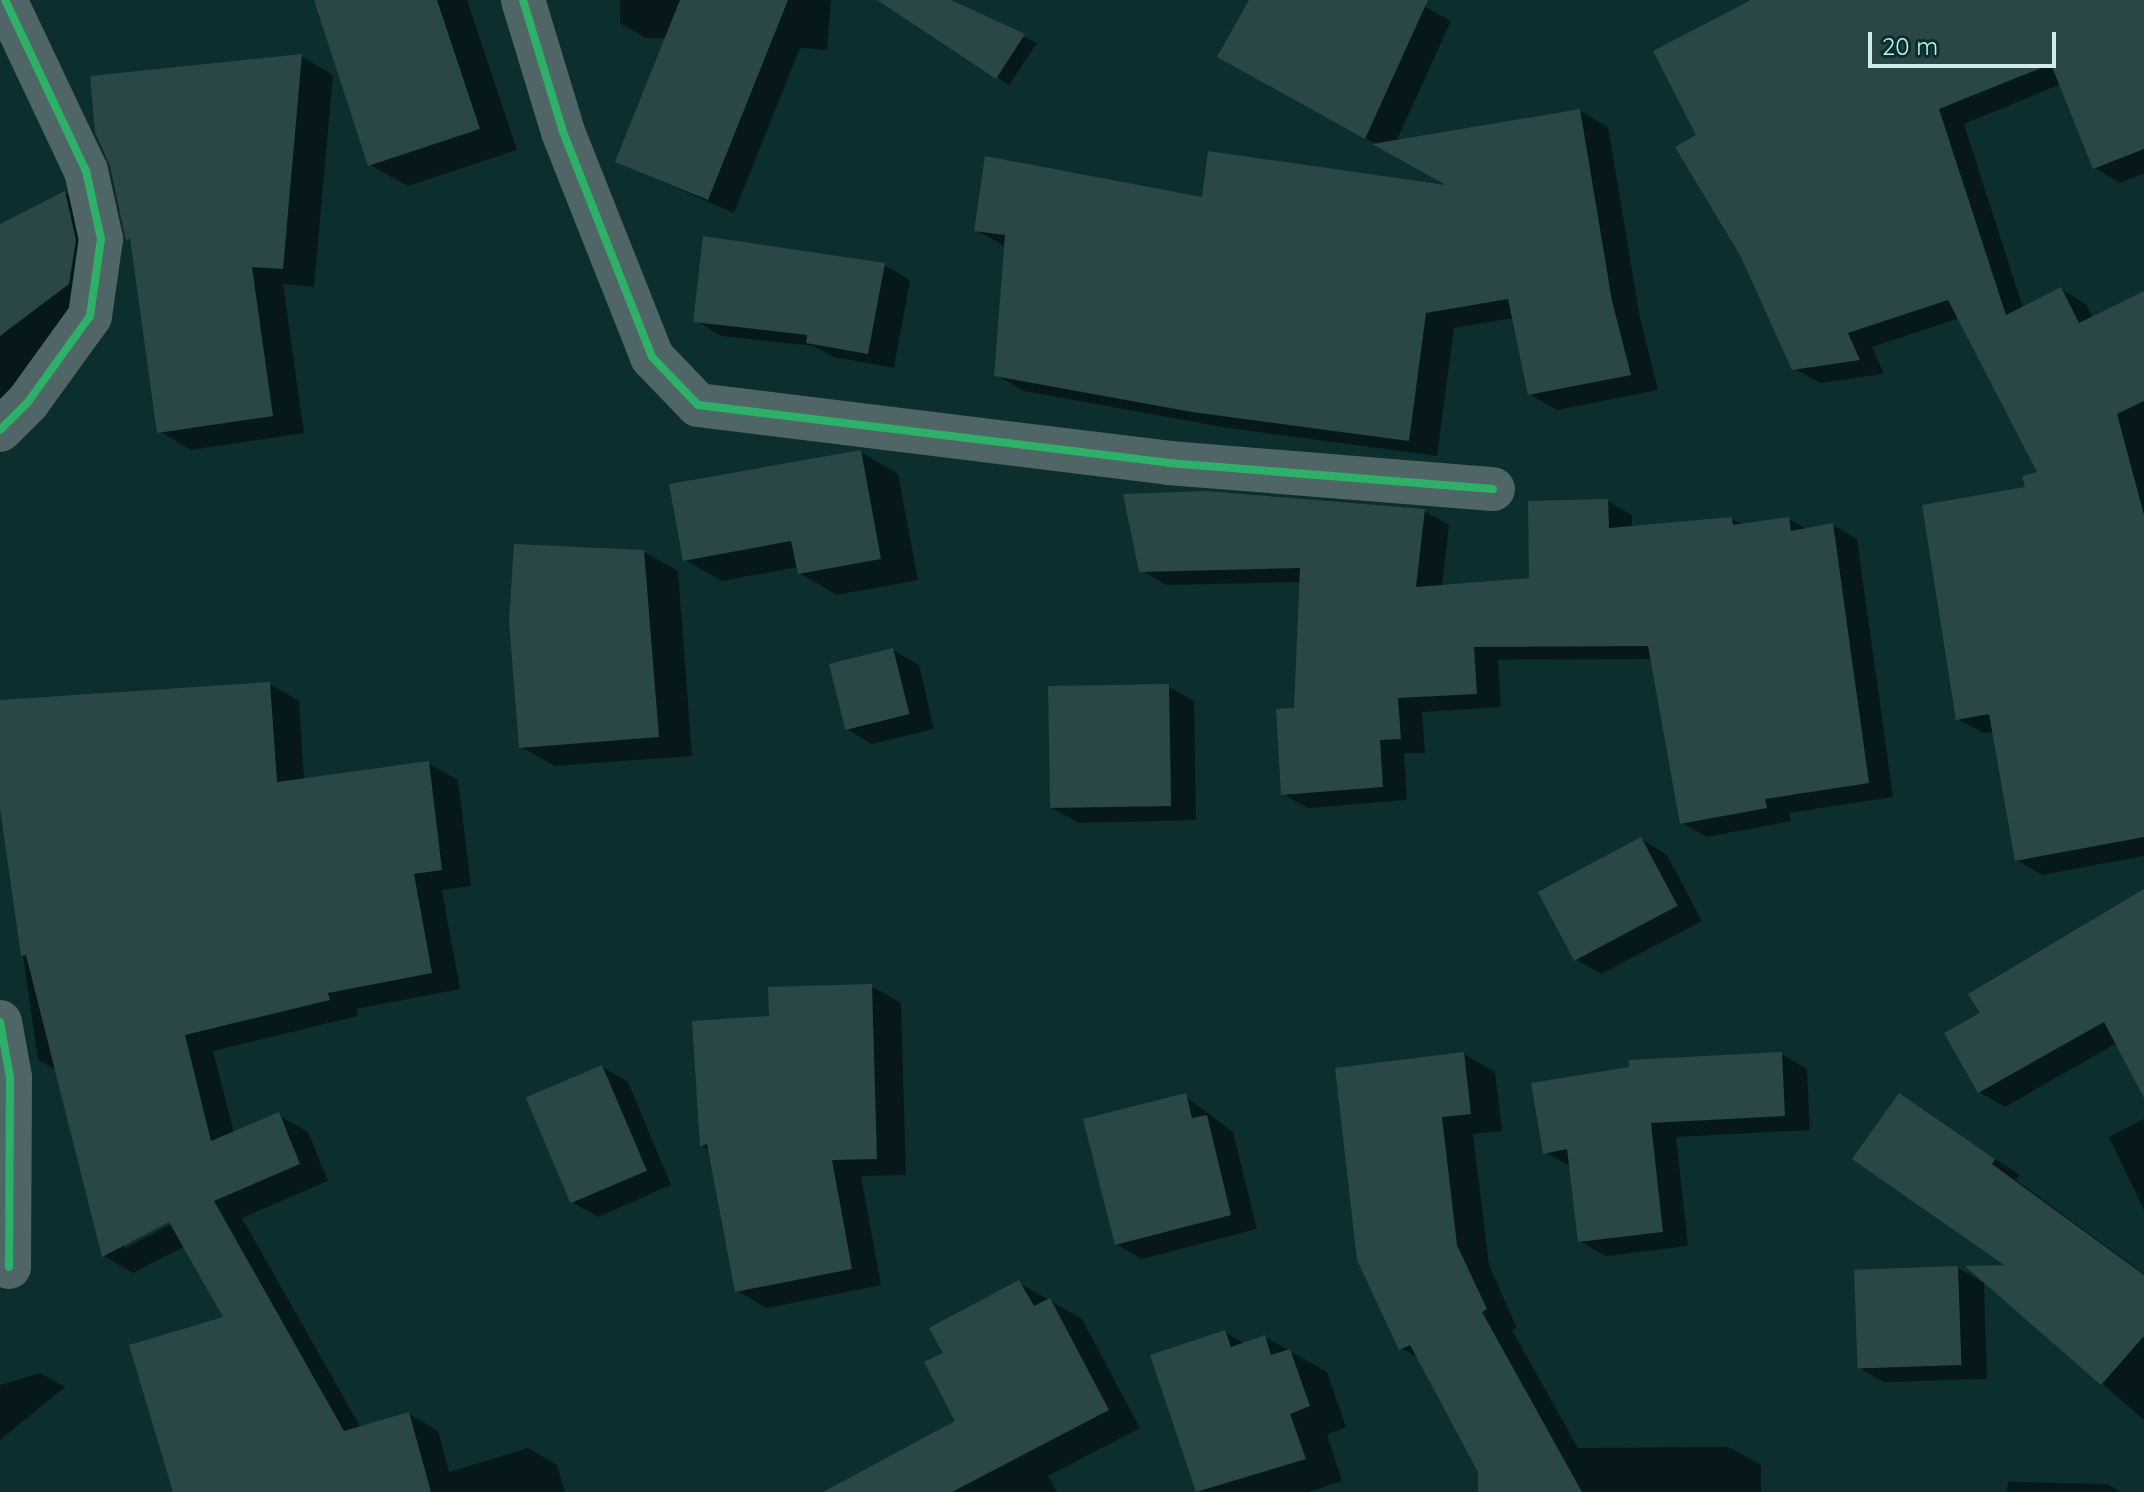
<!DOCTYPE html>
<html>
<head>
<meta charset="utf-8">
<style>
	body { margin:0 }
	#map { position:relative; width:2144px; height:1492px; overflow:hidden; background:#0d2e2f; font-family:Quicksand,sans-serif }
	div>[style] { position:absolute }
	.shadow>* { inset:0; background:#0007 }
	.building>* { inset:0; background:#2a4647; transform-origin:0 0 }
	.minor>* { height:44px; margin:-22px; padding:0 22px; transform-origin:22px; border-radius:22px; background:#506666 }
	.cycleway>* { height:8px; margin:-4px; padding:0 4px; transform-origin:4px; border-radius:4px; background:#2db169 }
	span { translate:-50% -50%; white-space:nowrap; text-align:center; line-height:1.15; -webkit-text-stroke:6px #053030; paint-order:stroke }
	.scale { position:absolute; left:1868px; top:32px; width:188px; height:36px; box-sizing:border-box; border:4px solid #d2ecec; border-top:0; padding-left:10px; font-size:24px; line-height:28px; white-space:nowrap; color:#d2ecec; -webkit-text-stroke:6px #053030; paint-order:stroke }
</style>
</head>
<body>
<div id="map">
	<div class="shadow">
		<i style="clip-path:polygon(316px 0,467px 0,517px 150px,408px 186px,370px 165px)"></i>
		<i style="clip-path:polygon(620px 0,831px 0,827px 50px,800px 48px,734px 213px,617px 162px,667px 38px,646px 38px,620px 23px)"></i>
		<i style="clip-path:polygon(880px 0,946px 0,1037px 43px,1009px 85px)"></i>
		<i style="clip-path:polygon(1252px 0,1413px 0,1451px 21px,1396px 142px,1580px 111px,1608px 127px,1640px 318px,1658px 390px,1557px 410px,1529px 394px,1514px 318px,1454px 328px,1437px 456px,1222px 427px,1024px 391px,996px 375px,1006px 247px,976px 230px,1203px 200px,1454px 188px,1220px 56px)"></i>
		<i style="clip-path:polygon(1755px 0,2144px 0,2144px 173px,2120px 183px,2095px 168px,2061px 84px,1964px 124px,2023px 308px,2060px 289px,2086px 304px,2093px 318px,2144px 293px,2144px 856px,2042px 875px,2017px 860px,1994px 732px,1983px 733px,1958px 719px,2040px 473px,1960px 318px,1872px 347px,1884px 374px,1820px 383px,1794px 368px,1699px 135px)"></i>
		<i style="clip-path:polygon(301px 56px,333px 75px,314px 287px,283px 284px,304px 433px,191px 450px,159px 431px,132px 243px,112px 165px)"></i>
		<i style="clip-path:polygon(65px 193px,98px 213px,57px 368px,0 452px,0 226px)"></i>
		<i style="clip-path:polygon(884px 265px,910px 280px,894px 368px,834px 357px,814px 346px,721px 336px,695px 320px)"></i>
		<i style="clip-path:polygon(861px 452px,898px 474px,918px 580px,837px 595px,799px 573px,798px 567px,722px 581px,685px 560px)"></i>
		<i style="clip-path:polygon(1607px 501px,1632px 515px,1632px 527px,1732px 519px,1743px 525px,1789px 519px,1808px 530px,1833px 525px,1857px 539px,1893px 797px,1789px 813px,1791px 821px,1707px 837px,1682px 823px,1652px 659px,1498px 660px,1501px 707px,1422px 712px,1425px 753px,1404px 753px,1407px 800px,1308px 808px,1283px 794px,1296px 709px,1302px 582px,1166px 585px,1141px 570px,1424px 511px,1449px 525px,1442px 587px,1531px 580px)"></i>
		<i style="clip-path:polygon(644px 552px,678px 571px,692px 756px,555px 766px,521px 747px)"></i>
		<i style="clip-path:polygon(893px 650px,919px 665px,934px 729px,872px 744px,846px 729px)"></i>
		<i style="clip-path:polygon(evenodd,270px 684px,299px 701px,304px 780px,428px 763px,458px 780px,471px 886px,442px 890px,460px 989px,356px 1009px,358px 1016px,213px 1051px,234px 1133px,278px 1115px,308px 1132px,328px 1181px,242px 1218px,361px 1428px,409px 1414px,438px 1431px,449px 1472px,528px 1448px,557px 1465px,565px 1492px,175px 1492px,226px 1318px,185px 1246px,133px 1273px,104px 1256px,58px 1071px,38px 1060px,0 796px,0 702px,270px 684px,177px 1216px,179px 1220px,124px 1249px,124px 1244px,177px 1216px)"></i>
		<i style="clip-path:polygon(1168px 686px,1194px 701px,1196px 820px,1079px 823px,1052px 808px)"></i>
		<i style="clip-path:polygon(1641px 839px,1667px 855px,1702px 921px,1601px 974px,1575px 959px)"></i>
		<i style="clip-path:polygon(2144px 890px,2144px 1094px,2117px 1043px,2005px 1107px,1979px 1092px,1982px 1013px)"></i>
		<i style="clip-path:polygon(871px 986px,901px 1003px,906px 1175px,861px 1176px,881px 1285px,767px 1308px,737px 1291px,710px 1151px,702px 1146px,694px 1023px,771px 1018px)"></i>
		<i style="clip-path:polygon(1464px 1054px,1495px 1072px,1502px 1131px,1473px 1134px,1489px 1265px,1517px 1328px,1512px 1330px,1578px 1448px,1729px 1447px,1761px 1465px,1761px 1492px,1480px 1492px,1480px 1471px,1420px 1359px,1401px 1348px,1359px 1259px)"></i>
		<i style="clip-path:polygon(1781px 1054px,1807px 1069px,1810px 1130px,1676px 1137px,1688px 1246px,1606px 1256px,1580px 1241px,1571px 1167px,1545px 1152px)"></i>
		<i style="clip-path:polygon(602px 1067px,628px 1082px,671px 1185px,598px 1217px,572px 1202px)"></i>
		<i style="clip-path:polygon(1185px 1096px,1233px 1132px,1257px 1229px,1142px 1259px,1116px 1244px)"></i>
		<i style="clip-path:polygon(1899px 1096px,2020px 1175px,2016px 1180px,2144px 1274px,2144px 1420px,1970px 1268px,2010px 1267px)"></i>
		<i style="clip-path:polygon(2144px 1119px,2144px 1210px,2109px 1137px)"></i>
		<i style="clip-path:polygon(1958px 1268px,1984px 1283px,1987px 1379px,1884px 1382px,1858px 1367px)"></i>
		<i style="clip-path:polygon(1019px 1283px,1082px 1319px,1140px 1428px,1048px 1476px,1057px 1492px,863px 1492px,958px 1421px,945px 1353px)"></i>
		<i style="clip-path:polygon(1225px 1332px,1245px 1344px,1265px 1337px,1327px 1372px,1346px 1427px,1327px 1435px,1342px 1481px,1308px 1492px,1198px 1492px,1153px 1356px)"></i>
		<i style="clip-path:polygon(40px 1373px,65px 1387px,0 1440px,0 1385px)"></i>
		<i style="clip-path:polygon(2008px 1482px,2107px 1484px,2120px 1492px,2007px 1492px)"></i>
	</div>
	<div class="building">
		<i style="clip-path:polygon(314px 0,437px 0,480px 129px,368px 166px)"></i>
		<i style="clip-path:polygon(680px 0,788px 0,708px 200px,615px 162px)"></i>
		<i style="clip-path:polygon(877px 0,951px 0,1025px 34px,996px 79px)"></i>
		<i style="clip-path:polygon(1249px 0,1428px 0,1365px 139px,1217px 57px)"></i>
		<i style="clip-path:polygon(1751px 0,2144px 0,2144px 149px,2093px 169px,2051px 64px,1939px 109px,2006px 315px,2061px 287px,2079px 323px,2144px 291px,2144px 401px,2117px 414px,2144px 515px,2144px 837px,2015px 861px,1989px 714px,1956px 720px,1922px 505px,2025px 487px,2022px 476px,2037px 472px,1948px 300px,1848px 333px,1860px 360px,1792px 370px,1741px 257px,1675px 147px,1696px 135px,1653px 51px)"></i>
		<i style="clip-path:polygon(302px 54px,283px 269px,252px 267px,273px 416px,157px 433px,130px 238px,126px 241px,110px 166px,95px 132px,90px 76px)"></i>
		<i style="clip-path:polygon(1580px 109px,1612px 301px,1631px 375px,1528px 395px,1508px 299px,1426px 313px,1409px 441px,1192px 412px,994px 376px,1005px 235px,974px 231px,985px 156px,1202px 197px,1208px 151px,1446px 185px,1372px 144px)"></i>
		<i style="clip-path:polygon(65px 191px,76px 240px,69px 284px,0 336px,0 224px)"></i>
		<i style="clip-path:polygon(703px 236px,885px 263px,868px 354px,806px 343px,807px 335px,693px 322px)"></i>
		<i style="clip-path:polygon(861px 450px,881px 559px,798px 574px,791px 541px,683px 561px,669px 484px)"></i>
		<i style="clip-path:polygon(1206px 491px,1425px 509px,1416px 587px,1529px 578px,1528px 501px,1608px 499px,1609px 528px,1732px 517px,1733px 525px,1789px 517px,1791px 531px,1833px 523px,1869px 783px,1765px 799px,1767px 808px,1680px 824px,1648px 646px,1474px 647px,1477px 694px,1398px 698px,1401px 739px,1380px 740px,1383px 787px,1281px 795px,1276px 709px,1294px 708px,1300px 568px,1139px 572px,1123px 494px)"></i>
		<i style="clip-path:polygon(514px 544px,644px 550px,659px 737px,519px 748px,509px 621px)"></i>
		<i style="left:893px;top:648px;width:68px;height:66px;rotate:76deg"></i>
		<i style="clip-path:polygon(270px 682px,277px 782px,429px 761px,442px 870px,414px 874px,432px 973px,328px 993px,330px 1000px,185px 1035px,211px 1141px,279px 1112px,300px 1164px,214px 1201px,344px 1431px,409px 1412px,431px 1492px,173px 1492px,129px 1345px,223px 1317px,169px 1222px,102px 1257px,26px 955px,21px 956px,0 808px,0 700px)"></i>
		<i style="left:1169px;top:684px;width:122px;height:121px;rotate:89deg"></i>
		<i style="left:1641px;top:837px;width:78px;height:117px;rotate:62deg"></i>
		<i style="clip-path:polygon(2144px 889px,2144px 1098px,2104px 1022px,1978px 1093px,1944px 1033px,1980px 1013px,1968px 994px)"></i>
		<i style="clip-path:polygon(872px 984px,877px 1159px,832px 1160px,852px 1269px,735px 1292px,707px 1144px,700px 1147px,692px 1021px,769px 1016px,768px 987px)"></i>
		<i style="clip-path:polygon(1464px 1052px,1471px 1114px,1442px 1117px,1457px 1245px,1487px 1309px,1482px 1312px,1582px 1492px,1478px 1492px,1478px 1472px,1410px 1345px,1399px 1350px,1357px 1260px,1335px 1068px)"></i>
		<i style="clip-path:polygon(1782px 1052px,1785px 1116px,1651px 1123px,1663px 1232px,1578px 1242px,1567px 1149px,1543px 1154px,1531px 1083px,1629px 1067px,1629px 1060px)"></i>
		<i style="left:602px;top:1065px;width:115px;height:83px;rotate:67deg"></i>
		<i style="clip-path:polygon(1186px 1093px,1192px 1118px,1207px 1115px,1231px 1215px,1115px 1245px,1083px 1119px)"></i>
		<i style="clip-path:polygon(1899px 1093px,1995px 1159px,1992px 1164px,2144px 1275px,2144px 1336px,2101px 1385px,1965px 1266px,2004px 1265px,1852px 1159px)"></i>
		<i style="left:1958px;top:1266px;width:99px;height:104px;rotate:88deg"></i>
		<i style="clip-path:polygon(1019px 1280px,1034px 1306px,1050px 1298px,1109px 1410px,952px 1492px,823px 1492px,955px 1421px,924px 1362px,943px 1353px,929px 1328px)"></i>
		<i style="clip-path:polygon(1225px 1330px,1231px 1347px,1265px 1335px,1271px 1355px,1290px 1349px,1310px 1406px,1290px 1414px,1306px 1459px,1196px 1492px,1150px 1355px)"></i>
	</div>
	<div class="minor">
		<i style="left:523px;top:0;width:138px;rotate:73.1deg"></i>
		<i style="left:563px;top:132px;width:242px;rotate:68.4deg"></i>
		<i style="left:652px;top:357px;width:66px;rotate:46.2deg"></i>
		<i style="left:698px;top:405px;width:475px;rotate:7deg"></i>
		<i style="left:1169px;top:463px;width:325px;rotate:4.6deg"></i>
		<i style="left:0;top:430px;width:40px;rotate:-45deg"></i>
		<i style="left:28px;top:402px;width:106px;rotate:-54.2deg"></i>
		<i style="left:90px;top:316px;width:78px;rotate:-81.9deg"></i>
		<i style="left:101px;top:239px;width:70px;rotate:-102.4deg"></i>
		<i style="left:86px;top:171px;width:189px;rotate:-115.3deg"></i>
		<i style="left:0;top:1022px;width:56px;rotate:79.7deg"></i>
		<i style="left:10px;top:1077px;width:190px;rotate:90.3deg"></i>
	</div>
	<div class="cycleway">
		<i style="left:523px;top:0;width:138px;rotate:73.1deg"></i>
		<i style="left:563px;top:132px;width:242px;rotate:68.4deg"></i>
		<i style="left:652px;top:357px;width:66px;rotate:46.2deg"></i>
		<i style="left:698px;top:405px;width:475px;rotate:7deg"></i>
		<i style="left:1169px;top:463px;width:325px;rotate:4.6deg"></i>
		<i style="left:0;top:430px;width:40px;rotate:-45deg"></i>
		<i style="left:28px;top:402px;width:106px;rotate:-54.2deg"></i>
		<i style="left:90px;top:316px;width:78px;rotate:-81.9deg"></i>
		<i style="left:101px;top:239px;width:70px;rotate:-102.4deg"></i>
		<i style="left:86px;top:171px;width:189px;rotate:-115.3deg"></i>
		<i style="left:0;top:1022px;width:56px;rotate:79.7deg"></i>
		<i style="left:10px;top:1077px;width:190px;rotate:90.3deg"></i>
	</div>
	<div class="scale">20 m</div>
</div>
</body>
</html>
